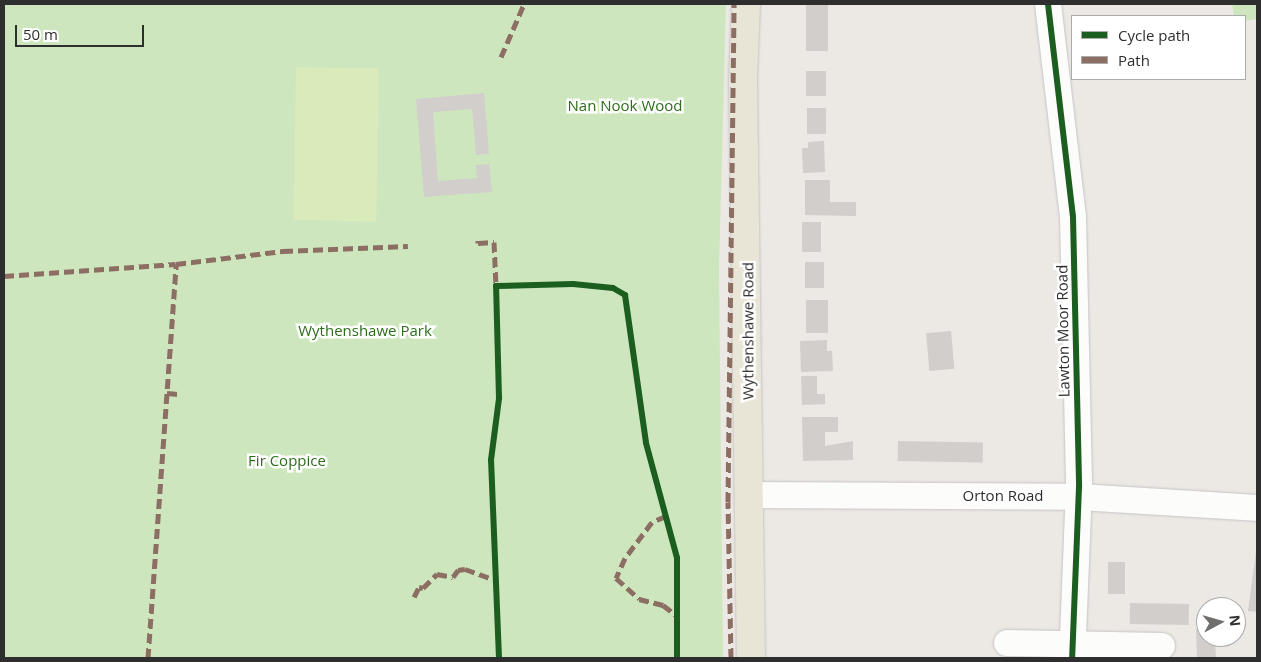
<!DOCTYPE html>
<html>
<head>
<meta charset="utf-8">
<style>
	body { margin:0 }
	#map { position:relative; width:1261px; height:662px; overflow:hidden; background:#ece8e4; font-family:"Open Sans",sans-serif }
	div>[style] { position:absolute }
	.green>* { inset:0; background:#cee6be }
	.pitch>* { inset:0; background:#d9eabb; transform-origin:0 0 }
	.building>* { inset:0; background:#d1cecb; transform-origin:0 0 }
	.roads { filter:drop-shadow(0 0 1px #c5c4c5) drop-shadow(0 0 1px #c5c4c5) }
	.minor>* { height:26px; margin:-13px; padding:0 13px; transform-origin:13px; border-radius:13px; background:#fcfcfb }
	.major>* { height:28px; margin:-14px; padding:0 14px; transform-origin:14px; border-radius:14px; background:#e8e4d6 }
	.quiet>* { height:5px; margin-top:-2.5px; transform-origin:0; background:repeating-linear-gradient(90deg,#8d6e63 0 10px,transparent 0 15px) }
	.cycleway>* { height:6px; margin:-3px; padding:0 3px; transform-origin:3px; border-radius:3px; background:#1b5e20 }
	span { translate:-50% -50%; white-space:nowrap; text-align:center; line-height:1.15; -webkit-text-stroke:5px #fff; paint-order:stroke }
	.park-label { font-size:15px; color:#2c6e1b }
	.street-label { font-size:15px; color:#2e2e2e }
	.frame { position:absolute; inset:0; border:5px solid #2e2e2e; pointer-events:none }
	.legend { position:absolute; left:1071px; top:15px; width:175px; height:65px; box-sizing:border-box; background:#fff; border:1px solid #ababab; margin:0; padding:6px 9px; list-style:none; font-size:15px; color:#2e2e2e }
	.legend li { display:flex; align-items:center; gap:10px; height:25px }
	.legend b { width:25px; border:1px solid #ababab }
	.north { position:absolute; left:1196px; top:597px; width:50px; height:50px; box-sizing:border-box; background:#fff; border:1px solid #ababab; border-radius:50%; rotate:84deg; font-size:14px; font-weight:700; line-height:20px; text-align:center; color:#2e2e2e }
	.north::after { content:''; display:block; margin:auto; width:18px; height:22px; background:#706f6e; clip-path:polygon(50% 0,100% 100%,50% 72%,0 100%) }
	.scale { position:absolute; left:15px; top:25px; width:129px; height:22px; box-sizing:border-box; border:2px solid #2e2e2e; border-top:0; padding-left:6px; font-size:15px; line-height:18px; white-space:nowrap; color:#2e2e2e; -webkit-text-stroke:4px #fff; paint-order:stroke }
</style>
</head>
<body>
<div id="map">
	<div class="green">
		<i style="clip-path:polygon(4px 4px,726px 4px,719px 270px,723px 658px,4px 658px)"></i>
		<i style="clip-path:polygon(1232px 4px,1256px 4px,1257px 19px,1245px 21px,1245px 16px,1234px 16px)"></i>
	</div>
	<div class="pitch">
		<i style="left:296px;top:67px;width:83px;height:153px;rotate:1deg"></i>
	</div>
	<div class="building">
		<i style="left:806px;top:4px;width:22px;height:47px"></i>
		<i style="left:806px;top:71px;width:20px;height:25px"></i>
		<i style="clip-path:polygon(484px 93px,489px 154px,476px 155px,472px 109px,433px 112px,438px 181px,477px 178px,476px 165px,489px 164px,492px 192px,424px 197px,416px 99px)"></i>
		<i style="left:807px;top:108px;width:19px;height:26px"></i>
		<i style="clip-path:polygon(824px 141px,825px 172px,803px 173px,802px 148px,808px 148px,808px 142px)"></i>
		<i style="clip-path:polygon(805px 180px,830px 180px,830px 202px,856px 202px,856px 216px,805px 215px)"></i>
		<i style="left:802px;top:222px;width:19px;height:30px"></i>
		<i style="left:805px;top:262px;width:19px;height:26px"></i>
		<i style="left:806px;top:300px;width:22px;height:33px"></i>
		<i style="left:951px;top:331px;width:38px;height:25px;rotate:85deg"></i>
		<i style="clip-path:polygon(827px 340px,827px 351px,832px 351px,833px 371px,801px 372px,800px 341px)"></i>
		<i style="clip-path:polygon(801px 376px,817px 376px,817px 394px,825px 394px,825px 404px,802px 405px)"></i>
		<i style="clip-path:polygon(802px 417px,838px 417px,838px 432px,825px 432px,825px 446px,853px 441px,853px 460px,803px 461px)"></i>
		<i style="left:898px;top:441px;width:85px;height:20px;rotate:1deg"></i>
		<i style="clip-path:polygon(1256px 552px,1257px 552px,1257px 612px,1248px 611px)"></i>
		<i style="left:1108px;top:562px;width:17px;height:32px"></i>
		<i style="left:1130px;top:603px;width:59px;height:21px;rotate:1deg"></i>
		<i style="clip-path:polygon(1196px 629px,1206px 629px,1206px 637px,1215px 637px,1216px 658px,1197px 658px)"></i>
	</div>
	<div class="roads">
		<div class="minor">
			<i style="left:1048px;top:4px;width:214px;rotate:83.3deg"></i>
			<i style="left:1073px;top:217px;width:270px;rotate:88.7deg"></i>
			<i style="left:1079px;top:487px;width:171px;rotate:92.3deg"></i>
			<i style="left:749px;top:495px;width:330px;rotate:0.3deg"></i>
			<i style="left:1079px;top:497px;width:178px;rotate:3.5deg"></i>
			<i style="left:1007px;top:643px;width:155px;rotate:1.1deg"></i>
		</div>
		<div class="major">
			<i style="left:746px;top:4px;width:76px;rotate:92.3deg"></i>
			<i style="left:743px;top:80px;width:578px;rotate:89.21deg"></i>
		</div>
	</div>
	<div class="quiet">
		<i style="left:501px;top:57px;width:58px;rotate:-66.5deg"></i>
		<i style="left:478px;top:240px;width:3px;rotate:90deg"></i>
		<i style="left:478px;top:243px;width:16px;rotate:-4deg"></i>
		<i style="left:494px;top:242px;width:44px;rotate:87.4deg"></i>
		<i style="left:4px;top:276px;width:172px;rotate:-4deg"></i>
		<i style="left:167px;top:393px;width:11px;rotate:5deg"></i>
		<i style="left:666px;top:516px;width:15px;rotate:157deg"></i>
		<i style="left:652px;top:522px;width:45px;rotate:126.9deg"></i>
		<i style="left:625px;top:558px;width:22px;rotate:114deg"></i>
		<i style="left:616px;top:578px;width:31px;rotate:42deg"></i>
		<i style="left:639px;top:599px;width:25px;rotate:14deg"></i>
		<i style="left:663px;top:605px;width:18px;rotate:38deg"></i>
		<i style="left:414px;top:597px;width:11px;rotate:-63deg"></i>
		<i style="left:419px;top:587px;width:4px;rotate:14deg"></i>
		<i style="left:423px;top:588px;width:20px;rotate:-45deg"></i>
		<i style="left:437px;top:574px;width:16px;rotate:11deg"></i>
		<i style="left:453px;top:577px;width:9px;rotate:-54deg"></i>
		<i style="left:458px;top:570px;width:7px;rotate:-8deg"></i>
		<i style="left:465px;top:569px;width:32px;rotate:20deg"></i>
		<i style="left:148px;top:658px;width:395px;rotate:-85.9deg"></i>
		<i style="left:176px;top:264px;width:108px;rotate:-6.9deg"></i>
		<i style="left:283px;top:251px;width:125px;rotate:-2.3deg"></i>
		<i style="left:731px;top:658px;width:156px;rotate:-91.1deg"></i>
		<i style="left:728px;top:502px;width:498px;rotate:-89.3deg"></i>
	</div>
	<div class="cycleway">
		<i style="left:1048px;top:4px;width:214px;rotate:83.3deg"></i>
		<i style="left:1073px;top:217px;width:270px;rotate:88.7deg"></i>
		<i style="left:1079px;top:487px;width:171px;rotate:92.3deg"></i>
		<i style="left:499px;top:658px;width:198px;rotate:-92.3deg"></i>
		<i style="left:491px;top:460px;width:63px;rotate:-82.6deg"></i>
		<i style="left:499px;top:398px;width:112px;rotate:-91.5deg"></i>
		<i style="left:496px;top:286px;width:77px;rotate:-1.5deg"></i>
		<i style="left:573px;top:284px;width:40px;rotate:5.7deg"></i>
		<i style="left:613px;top:288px;width:14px;rotate:30deg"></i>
		<i style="left:625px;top:295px;width:149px;rotate:81.9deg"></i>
		<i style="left:646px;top:443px;width:119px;rotate:74.9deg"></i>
		<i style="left:677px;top:558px;width:100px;rotate:90deg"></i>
	</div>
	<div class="park-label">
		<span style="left:625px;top:106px">Nan Nook Wood</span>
		<span style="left:365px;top:331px">Wythenshawe Park</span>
		<span style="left:287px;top:461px">Fir Coppice</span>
	</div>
	<div class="street-label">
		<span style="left:748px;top:331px;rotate:-90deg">Wythenshawe Road</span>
		<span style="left:1063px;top:331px;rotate:-91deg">Lawton Moor Road</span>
		<span style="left:1003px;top:496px">Orton Road</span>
	</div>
	<div class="frame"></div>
	<ul class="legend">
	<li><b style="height:6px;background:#1b5e20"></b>Cycle path</li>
	<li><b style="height:6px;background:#8d6e63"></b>Path</li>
	</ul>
	<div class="north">N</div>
	<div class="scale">50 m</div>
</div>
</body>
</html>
